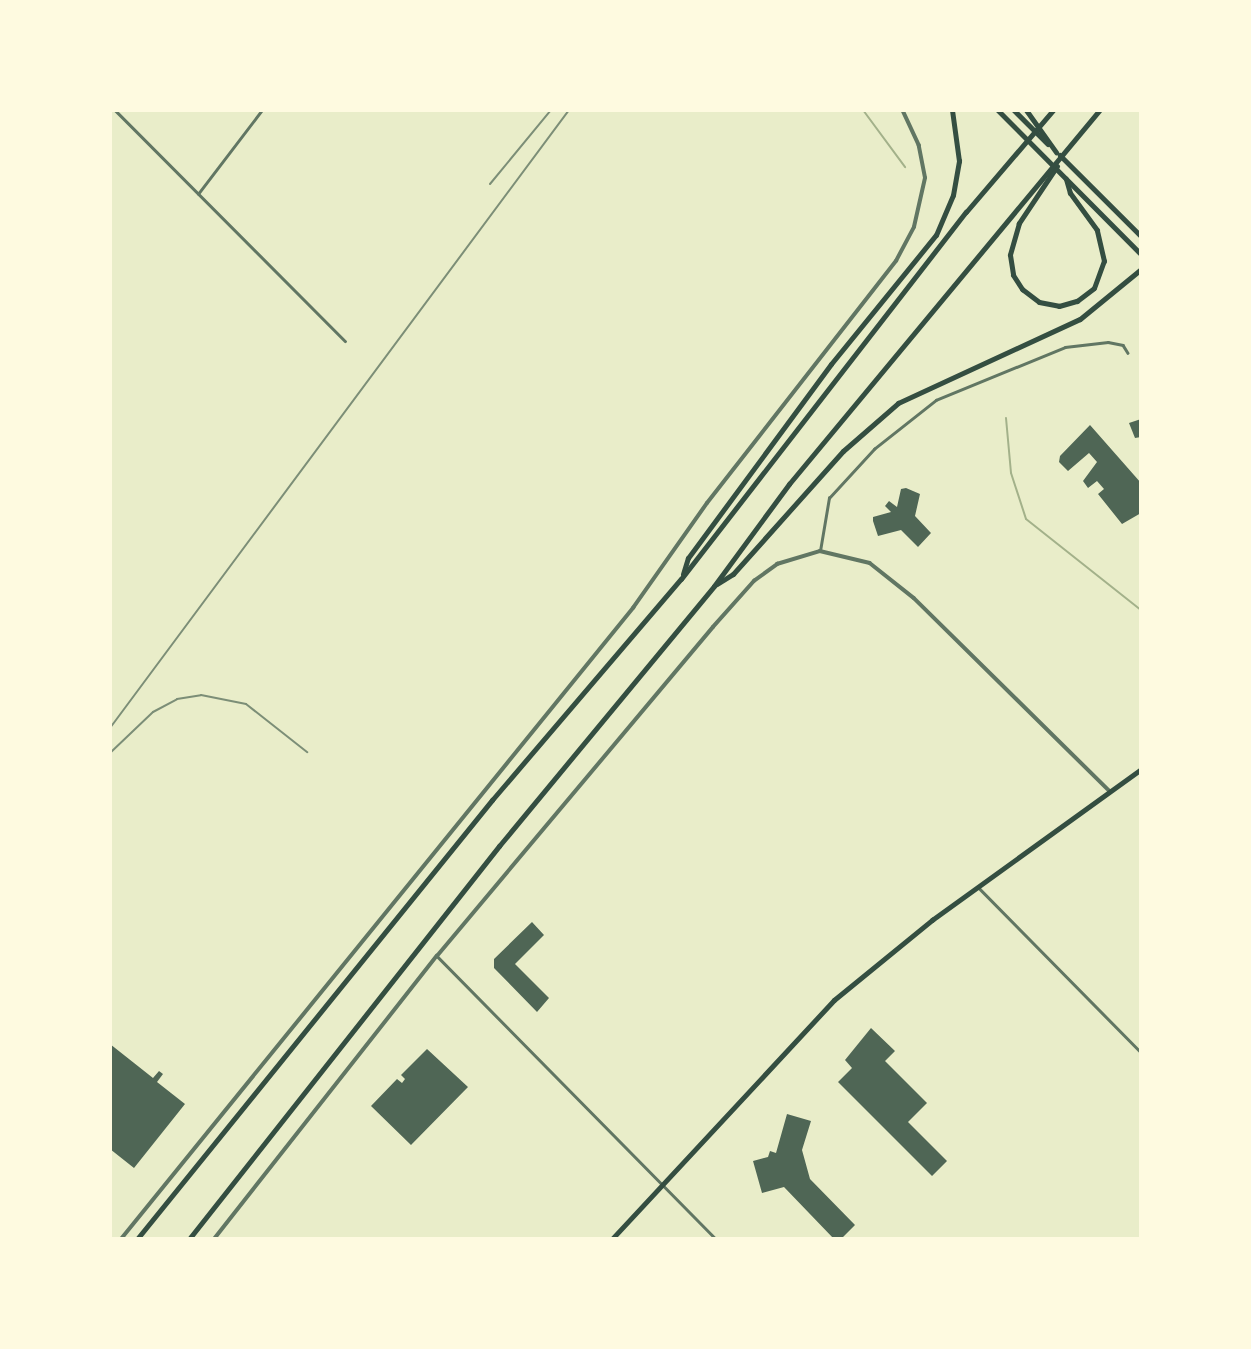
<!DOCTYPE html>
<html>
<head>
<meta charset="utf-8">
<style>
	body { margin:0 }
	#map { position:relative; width:1251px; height:1349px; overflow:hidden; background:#e9edc9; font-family:Literata,serif }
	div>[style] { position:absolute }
	.stream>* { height:2px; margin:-1px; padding:0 1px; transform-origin:1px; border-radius:1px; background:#a3b18a }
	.building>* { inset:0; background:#4f6655 }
	.minor>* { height:2.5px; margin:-1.25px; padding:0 1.25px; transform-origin:1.25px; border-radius:1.25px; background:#617663 }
	.tertiary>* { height:3.5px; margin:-1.75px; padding:0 1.75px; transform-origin:1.75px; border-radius:1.75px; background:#617663 }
	.secondary>* { height:4.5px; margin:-2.25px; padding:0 2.25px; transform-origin:2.25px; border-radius:2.25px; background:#344e41 }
	.motorway>* { height:5px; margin:-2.5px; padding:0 2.5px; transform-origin:2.5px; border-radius:2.5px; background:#344e41 }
	.rail>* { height:2px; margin:-1px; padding:0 1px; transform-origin:1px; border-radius:1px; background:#7c8e77 }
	span { translate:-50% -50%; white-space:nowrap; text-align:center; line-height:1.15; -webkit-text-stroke:7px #fefae0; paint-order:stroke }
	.frame { position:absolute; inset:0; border:112px solid #fefae0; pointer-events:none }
</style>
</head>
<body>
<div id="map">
	<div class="stream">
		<i style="left:863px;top:110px;width:71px;rotate:53.6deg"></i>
		<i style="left:1006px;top:418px;width:55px;rotate:84.8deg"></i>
		<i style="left:1011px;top:473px;width:48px;rotate:71.9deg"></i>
		<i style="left:1026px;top:519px;width:147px;rotate:38.4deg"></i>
	</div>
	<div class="building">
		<i style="clip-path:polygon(1141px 419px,1141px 437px,1135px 438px,1129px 423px)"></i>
		<i style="clip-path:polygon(1090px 425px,1141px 483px,1141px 513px,1122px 524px,1098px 494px,1104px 489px,1097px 481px,1088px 488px,1083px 481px,1097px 462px,1089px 453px,1068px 471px,1059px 462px,1060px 456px)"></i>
		<i style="clip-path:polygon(906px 488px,920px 494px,915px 516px,931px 533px,918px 547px,901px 530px,878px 536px,873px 521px,873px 517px,891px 512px,885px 506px,889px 501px,897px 507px,901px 489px)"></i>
		<i style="clip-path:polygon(532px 922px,544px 935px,515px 964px,549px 998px,537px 1012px,494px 968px,494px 959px)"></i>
		<i style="clip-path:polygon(871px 1028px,895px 1051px,885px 1061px,927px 1103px,908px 1122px,947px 1161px,932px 1176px,838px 1082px,852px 1068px,845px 1060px)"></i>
		<i style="clip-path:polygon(110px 1044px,153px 1078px,159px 1071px,163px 1074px,157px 1082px,185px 1104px,134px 1168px,110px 1149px)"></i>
		<i style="clip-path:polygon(427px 1049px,468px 1087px,411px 1145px,371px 1106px,397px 1079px,402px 1083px,405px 1079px,401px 1075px)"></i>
		<i style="clip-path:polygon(787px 1114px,811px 1121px,802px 1150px,810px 1179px,855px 1225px,841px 1239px,834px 1239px,784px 1187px,762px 1193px,753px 1161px,768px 1157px,770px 1151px,776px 1153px)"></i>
	</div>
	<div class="minor">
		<i style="left:115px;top:110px;width:326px;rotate:45.1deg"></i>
		<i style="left:198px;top:194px;width:106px;rotate:-52.7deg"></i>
		<i style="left:820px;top:551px;width:54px;rotate:-80.4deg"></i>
		<i style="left:829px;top:498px;width:67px;rotate:-47.4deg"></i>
		<i style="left:874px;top:449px;width:79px;rotate:-38.3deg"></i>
		<i style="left:936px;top:400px;width:139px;rotate:-22.3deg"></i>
		<i style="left:1065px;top:347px;width:43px;rotate:-6.6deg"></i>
		<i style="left:1108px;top:342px;width:15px;rotate:11deg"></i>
		<i style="left:1123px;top:345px;width:9px;rotate:58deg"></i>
		<i style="left:979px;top:888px;width:231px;rotate:45.4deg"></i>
		<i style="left:437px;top:956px;width:397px;rotate:45.4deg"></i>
	</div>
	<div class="tertiary">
		<i style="left:121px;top:1239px;width:813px;rotate:-50.94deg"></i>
		<i style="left:633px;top:608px;width:128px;rotate:-54.8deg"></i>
		<i style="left:707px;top:503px;width:307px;rotate:-52deg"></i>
		<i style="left:896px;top:261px;width:38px;rotate:-62deg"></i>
		<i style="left:914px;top:227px;width:50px;rotate:-77.3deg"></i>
		<i style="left:925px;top:178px;width:33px;rotate:-101deg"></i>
		<i style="left:919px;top:146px;width:40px;rotate:-115deg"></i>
		<i style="left:214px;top:1239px;width:360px;rotate:-51.8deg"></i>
		<i style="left:437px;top:956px;width:429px;rotate:-50deg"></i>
		<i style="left:713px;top:627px;width:62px;rotate:-48.3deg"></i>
		<i style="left:754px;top:581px;width:29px;rotate:-36deg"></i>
		<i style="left:777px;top:564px;width:45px;rotate:-16.8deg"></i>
		<i style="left:820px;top:551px;width:51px;rotate:13.5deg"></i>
		<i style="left:870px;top:563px;width:56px;rotate:38.5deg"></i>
		<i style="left:914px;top:598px;width:275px;rotate:44.6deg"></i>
	</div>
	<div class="secondary">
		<i style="left:998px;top:110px;width:203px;rotate:45.2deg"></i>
		<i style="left:1014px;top:110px;width:48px;rotate:45deg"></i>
		<i style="left:1060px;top:155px;width:115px;rotate:45deg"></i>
		<i style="left:612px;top:1239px;width:326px;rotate:-47.1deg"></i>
		<i style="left:834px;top:1000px;width:127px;rotate:-39.2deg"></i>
		<i style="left:932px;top:920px;width:258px;rotate:-35.8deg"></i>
	</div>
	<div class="motorway">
		<i style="left:1026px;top:110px;width:52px;rotate:54.5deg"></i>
		<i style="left:1057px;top:166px;width:69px;rotate:123.7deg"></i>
		<i style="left:1019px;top:223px;width:33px;rotate:106deg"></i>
		<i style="left:1010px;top:255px;width:20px;rotate:81deg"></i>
		<i style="left:1013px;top:275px;width:17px;rotate:57deg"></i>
		<i style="left:1022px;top:289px;width:21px;rotate:37deg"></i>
		<i style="left:1039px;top:302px;width:20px;rotate:11deg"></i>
		<i style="left:1059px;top:306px;width:19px;rotate:-16deg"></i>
		<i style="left:1077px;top:301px;width:21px;rotate:-37deg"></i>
		<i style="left:1094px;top:288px;width:29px;rotate:-70deg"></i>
		<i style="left:1104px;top:261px;width:32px;rotate:-103deg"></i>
		<i style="left:1097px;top:230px;width:46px;rotate:-126.1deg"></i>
		<i style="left:1070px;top:193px;width:15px;rotate:-106deg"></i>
		<i style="left:683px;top:574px;width:17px;rotate:-73deg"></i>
		<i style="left:688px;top:558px;width:241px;rotate:-53.6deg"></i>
		<i style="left:831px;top:364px;width:166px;rotate:-50.9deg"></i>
		<i style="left:936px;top:235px;width:43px;rotate:-67deg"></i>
		<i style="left:953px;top:195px;width:35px;rotate:-80deg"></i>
		<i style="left:959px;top:161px;width:51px;rotate:-97.8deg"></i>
		<i style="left:717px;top:584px;width:19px;rotate:-32deg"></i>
		<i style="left:733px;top:574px;width:165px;rotate:-48.2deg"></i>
		<i style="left:843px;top:451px;width:73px;rotate:-41.1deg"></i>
		<i style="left:898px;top:403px;width:200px;rotate:-24.8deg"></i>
		<i style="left:1080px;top:319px;width:79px;rotate:-39.3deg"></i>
		<i style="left:137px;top:1239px;width:565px;rotate:-51.04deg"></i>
		<i style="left:492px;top:800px;width:291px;rotate:-49.5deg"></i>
		<i style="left:681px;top:579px;width:465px;rotate:-52.2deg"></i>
		<i style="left:966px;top:212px;width:134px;rotate:-49.5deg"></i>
		<i style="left:189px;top:1239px;width:501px;rotate:-51.73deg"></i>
		<i style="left:499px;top:846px;width:337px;rotate:-50.4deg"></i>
		<i style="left:714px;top:586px;width:127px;rotate:-53.7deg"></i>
		<i style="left:789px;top:484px;width:486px;rotate:-50.3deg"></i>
	</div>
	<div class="rail">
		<i style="left:490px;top:184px;width:96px;rotate:-50.5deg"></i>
		<i style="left:110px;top:728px;width:770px;rotate:-53.4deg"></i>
		<i style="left:110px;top:753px;width:59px;rotate:-43.6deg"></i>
		<i style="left:153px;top:712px;width:27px;rotate:-28deg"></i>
		<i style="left:177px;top:699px;width:24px;rotate:-9deg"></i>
		<i style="left:201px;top:695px;width:46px;rotate:11.3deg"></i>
		<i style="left:246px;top:704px;width:78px;rotate:38.2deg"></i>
	</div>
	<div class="frame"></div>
</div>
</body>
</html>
